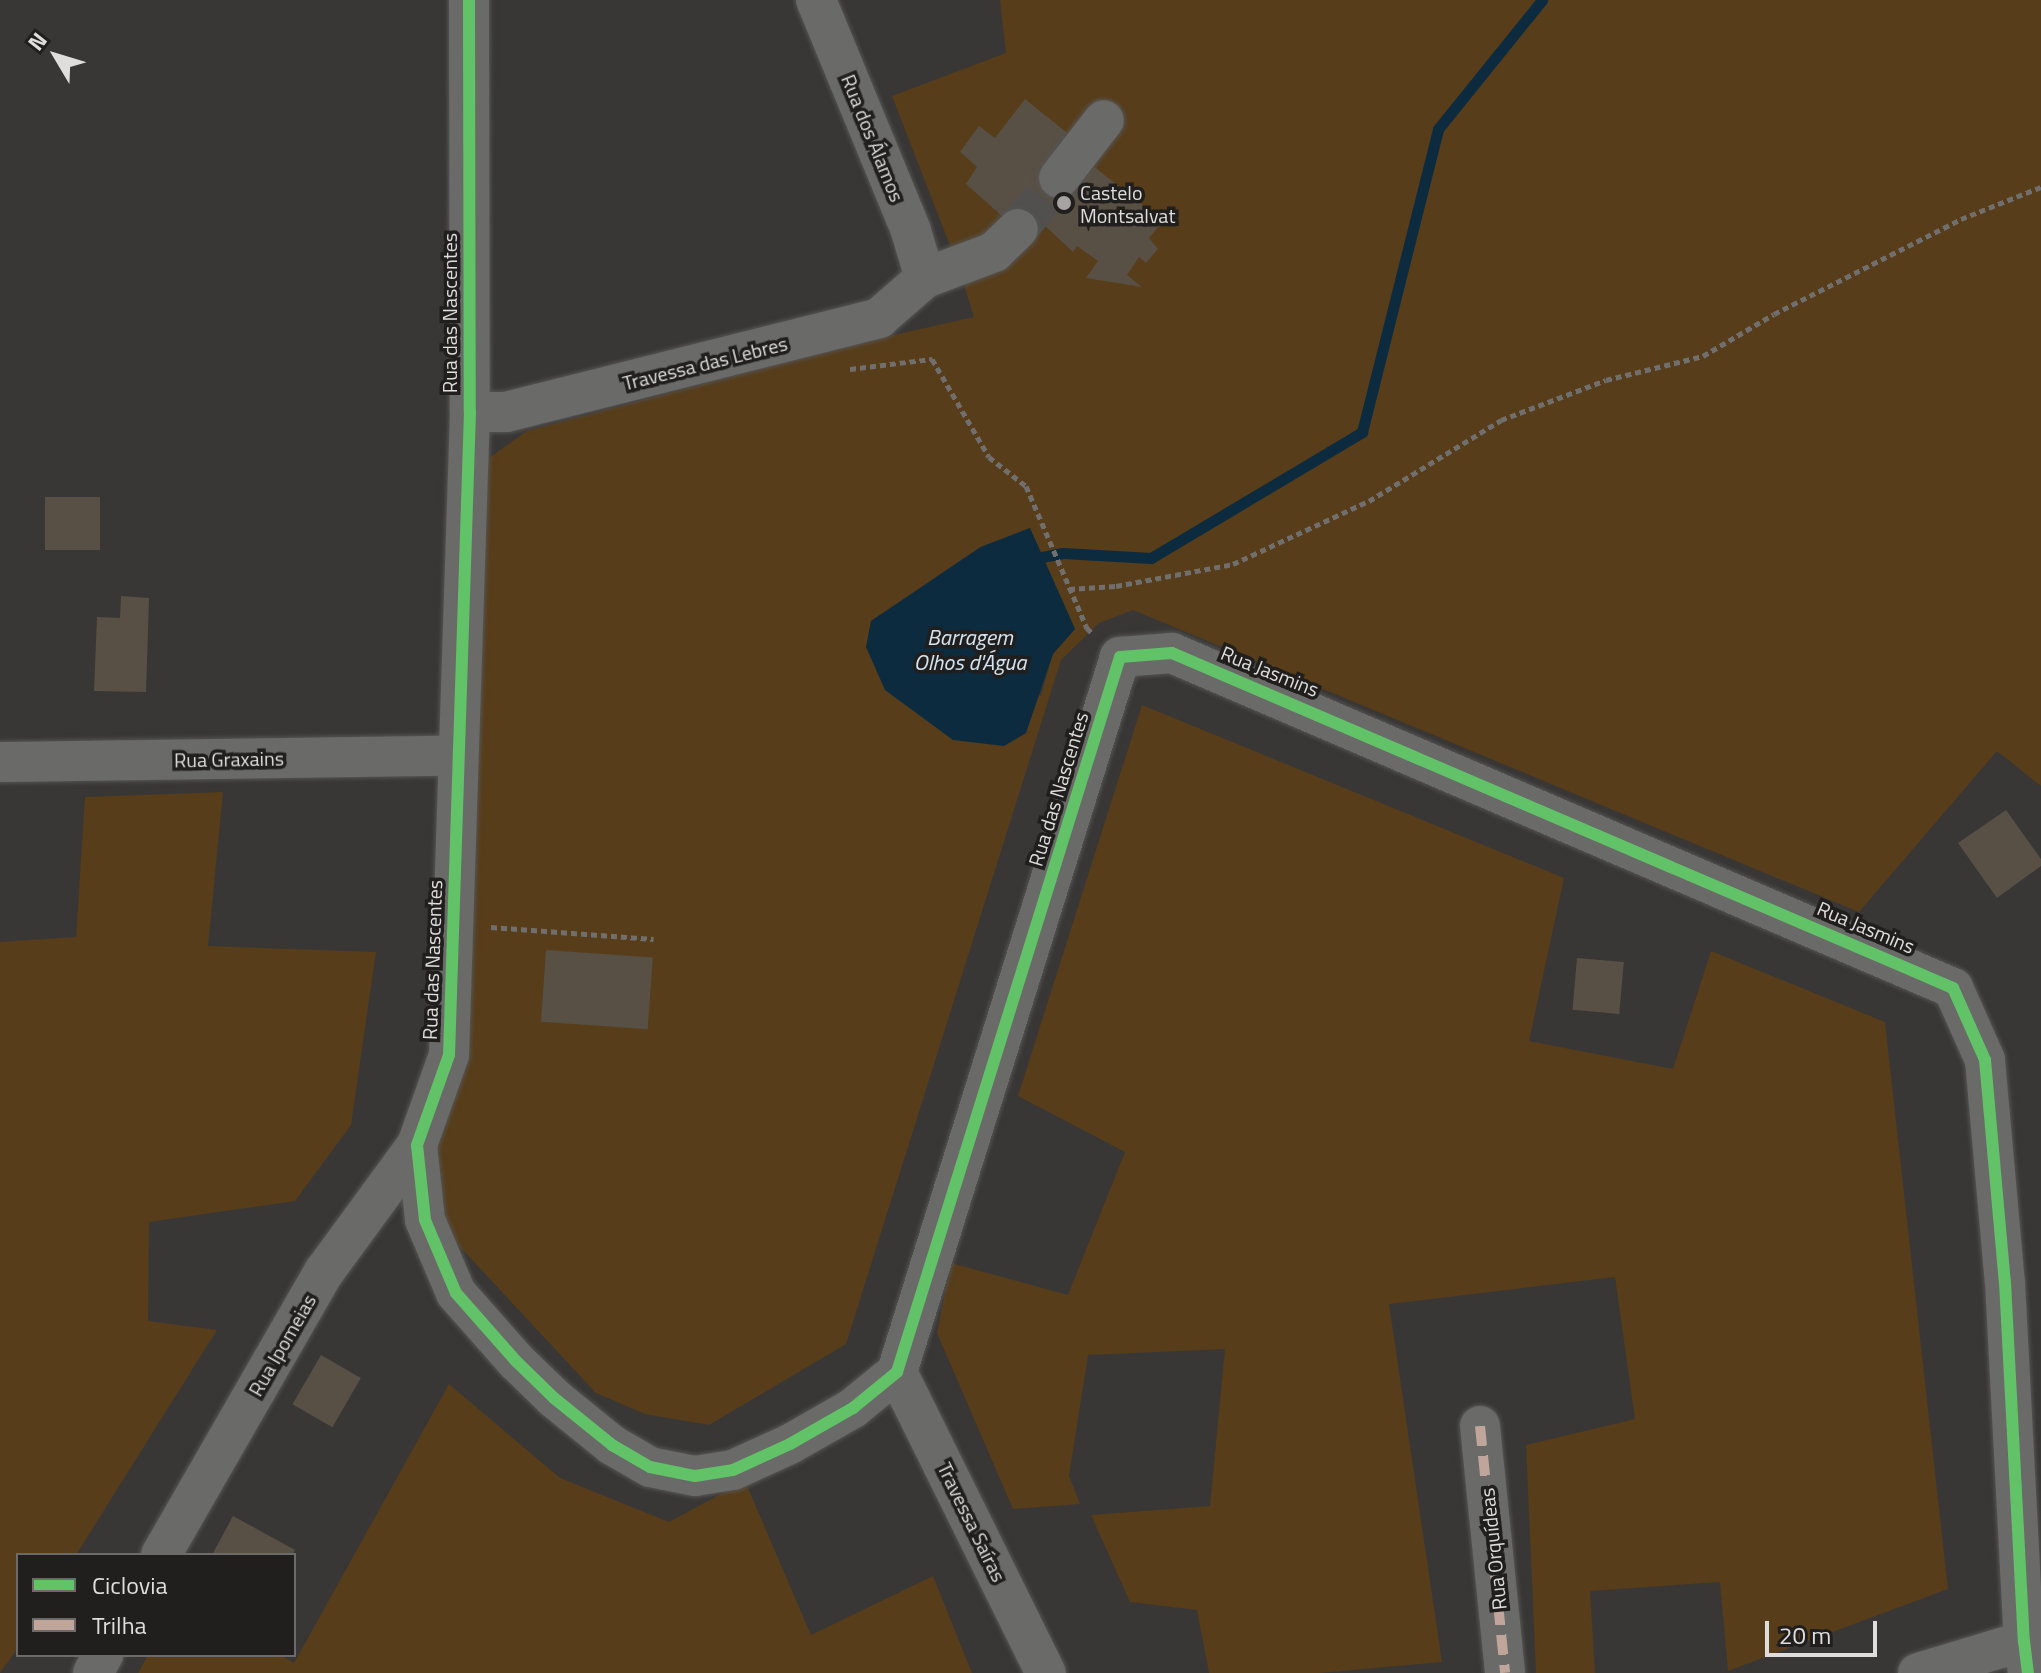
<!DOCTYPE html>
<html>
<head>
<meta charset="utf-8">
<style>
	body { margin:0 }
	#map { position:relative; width:2041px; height:1673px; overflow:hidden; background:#383736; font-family:"Titillium Web",sans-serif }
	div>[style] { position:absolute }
	.green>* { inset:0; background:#573d1a }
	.water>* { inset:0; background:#0d2b3f }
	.stream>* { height:11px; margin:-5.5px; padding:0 5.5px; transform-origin:5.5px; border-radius:5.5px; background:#0d2b3f }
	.building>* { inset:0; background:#585045; transform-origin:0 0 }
	.minor-tunnel>* { height:40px; margin-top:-20px; transform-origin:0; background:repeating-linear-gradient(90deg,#51504f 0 40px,transparent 0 60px) }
	.path>* { height:5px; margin-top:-2.5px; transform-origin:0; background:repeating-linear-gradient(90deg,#706f6e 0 6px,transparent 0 10px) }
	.roads { filter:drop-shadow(0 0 2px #555453) drop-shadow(0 0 2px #555453) }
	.minor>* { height:40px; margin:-20px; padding:0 20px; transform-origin:20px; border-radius:20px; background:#6a6a69 }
	.quiet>* { height:10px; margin-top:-5px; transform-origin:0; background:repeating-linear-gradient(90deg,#c0a59a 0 20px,transparent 0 30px) }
	.cycleway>* { height:12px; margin:-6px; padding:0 6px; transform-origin:6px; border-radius:6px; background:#61c268 }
	.dots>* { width:22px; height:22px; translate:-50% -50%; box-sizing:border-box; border:4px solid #201f1e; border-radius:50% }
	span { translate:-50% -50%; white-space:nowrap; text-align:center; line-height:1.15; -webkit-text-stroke:7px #201f1e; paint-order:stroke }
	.street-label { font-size:20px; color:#dfdedd }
	.poi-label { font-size:20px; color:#dfdedd }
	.left { translate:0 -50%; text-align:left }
	.water-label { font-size:22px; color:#d5e4f1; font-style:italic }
	.legend { position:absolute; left:16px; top:1553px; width:280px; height:104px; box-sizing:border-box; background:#201f1e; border:2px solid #6c6b6a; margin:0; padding:10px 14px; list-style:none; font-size:24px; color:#dfdedd }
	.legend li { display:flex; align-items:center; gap:16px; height:40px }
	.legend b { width:40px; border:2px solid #6c6b6a }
	.north { position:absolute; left:16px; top:16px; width:80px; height:80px; -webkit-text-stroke:6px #201f1e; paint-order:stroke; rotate:308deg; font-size:22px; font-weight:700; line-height:32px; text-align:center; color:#dfdedd }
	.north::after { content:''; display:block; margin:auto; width:28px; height:36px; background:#dfdedd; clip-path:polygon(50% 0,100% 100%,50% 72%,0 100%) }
	.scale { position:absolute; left:1765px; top:1621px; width:112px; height:36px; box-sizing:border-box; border:4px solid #dfdedd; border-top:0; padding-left:10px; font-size:24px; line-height:28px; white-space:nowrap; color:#dfdedd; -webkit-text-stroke:6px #201f1e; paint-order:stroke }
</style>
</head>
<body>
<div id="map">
	<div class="green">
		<i style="clip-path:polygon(evenodd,1000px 0,2041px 0,2041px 786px,1997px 751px,1859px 912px,1133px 610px,1099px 623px,1061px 660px,846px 1344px,709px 1425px,645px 1414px,596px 1393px,448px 1234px,433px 1149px,467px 1059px,489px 458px,527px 431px,849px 345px,974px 317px,958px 266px,892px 96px,1006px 53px,1000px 0,1030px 528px,1075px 629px,1053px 653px,1041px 696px,871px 621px,980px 547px,1030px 528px)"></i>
		<i style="clip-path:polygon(1142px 705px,1564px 878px,1529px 1041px,1673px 1069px,1711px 951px,1885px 1022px,1948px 1589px,1728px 1671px,1720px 1582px,1590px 1591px,1595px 1673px,1536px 1673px,1526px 1445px,1635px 1419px,1615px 1277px,1389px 1304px,1442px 1662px,1319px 1673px,1209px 1673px,1197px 1610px,1130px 1602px,1091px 1515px,1210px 1506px,1225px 1349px,1088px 1355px,1069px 1476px,1080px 1504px,1013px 1509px,937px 1333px,951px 1263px,1068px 1295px,1125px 1152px,1018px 1096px)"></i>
		<i style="clip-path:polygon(223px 792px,208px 946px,376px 952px,351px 1125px,295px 1201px,149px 1222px,148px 1321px,217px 1330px,76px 1555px,18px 1555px,18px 1648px,0 1673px,0 942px,76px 937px,85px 797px)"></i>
		<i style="clip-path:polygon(449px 1384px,560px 1478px,669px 1522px,745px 1481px,811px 1635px,933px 1576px,972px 1673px,138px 1673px,148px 1655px,281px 1655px,294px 1663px)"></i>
	</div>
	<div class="water">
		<i style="clip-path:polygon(1030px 528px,1075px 629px,1053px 654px,1026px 733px,1004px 746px,953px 740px,885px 690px,866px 647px,871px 621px,981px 547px)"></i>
	</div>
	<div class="stream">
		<i style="left:1042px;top:557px;width:21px;rotate:-11deg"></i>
		<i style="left:1063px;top:553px;width:88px;rotate:3.3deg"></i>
		<i style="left:1151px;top:558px;width:246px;rotate:-30.8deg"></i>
		<i style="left:1362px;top:432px;width:312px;rotate:-75.9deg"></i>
		<i style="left:1438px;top:129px;width:166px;rotate:-51.1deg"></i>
	</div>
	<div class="building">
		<i style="clip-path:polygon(1025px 99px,1076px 140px,1088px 162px,1163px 221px,1149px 238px,1158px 249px,1146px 263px,1139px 257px,1127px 275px,1142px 287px,1086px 278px,1098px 261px,1077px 246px,1073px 252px,1041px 222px,1028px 239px,966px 184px,977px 167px,960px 152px,979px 126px,995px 138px)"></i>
		<i style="left:45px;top:497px;width:55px;height:53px"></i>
		<i style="clip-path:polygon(121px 596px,149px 598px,146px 692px,94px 691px,97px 617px,120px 618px)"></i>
		<i style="clip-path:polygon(2006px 810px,2041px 859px,2041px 866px,1997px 898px,1958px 843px)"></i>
		<i style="left:546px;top:950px;width:107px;height:72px;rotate:4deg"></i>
		<i style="left:1577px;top:958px;width:47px;height:52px;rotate:5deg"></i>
		<i style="left:321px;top:1355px;width:46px;height:57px;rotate:30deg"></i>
		<i style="clip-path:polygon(233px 1516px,295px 1550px,292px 1555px,212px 1555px)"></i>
	</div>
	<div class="minor-tunnel">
		<i style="left:1018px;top:229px;width:65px;rotate:-51.2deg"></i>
	</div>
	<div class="path">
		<i style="left:850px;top:369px;width:83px;rotate:-7deg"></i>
		<i style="left:932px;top:359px;width:113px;rotate:59.8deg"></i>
		<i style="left:989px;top:457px;width:47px;rotate:38.1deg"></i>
		<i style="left:1026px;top:486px;width:155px;rotate:66.8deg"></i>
		<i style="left:1087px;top:628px;width:8px;rotate:45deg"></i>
		<i style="left:1069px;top:589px;width:47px;rotate:-3.7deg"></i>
		<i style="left:1116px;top:586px;width:119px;rotate:-10.6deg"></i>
		<i style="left:1233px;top:564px;width:150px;rotate:-24.9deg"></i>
		<i style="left:1369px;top:501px;width:155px;rotate:-31.5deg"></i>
		<i style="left:1501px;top:420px;width:112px;rotate:-20.9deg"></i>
		<i style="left:1606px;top:380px;width:100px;rotate:-13.9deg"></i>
		<i style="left:1703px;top:356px;width:82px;rotate:-30.6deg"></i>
		<i style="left:1774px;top:314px;width:210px;rotate:-26.9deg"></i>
		<i style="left:1961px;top:219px;width:86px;rotate:-21.8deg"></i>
		<i style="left:491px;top:927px;width:163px;rotate:4.2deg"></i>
	</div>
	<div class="roads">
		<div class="minor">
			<i style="left:469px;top:0;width:412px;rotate:89.9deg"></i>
			<i style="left:470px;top:412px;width:643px;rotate:91.87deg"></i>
			<i style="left:449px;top:1055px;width:96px;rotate:109.6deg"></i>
			<i style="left:417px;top:1145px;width:75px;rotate:83.9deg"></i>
			<i style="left:425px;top:1220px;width:79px;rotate:67deg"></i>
			<i style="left:456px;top:1293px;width:91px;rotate:48.6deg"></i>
			<i style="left:516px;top:1361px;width:53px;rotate:44.2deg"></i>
			<i style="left:554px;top:1398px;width:75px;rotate:39deg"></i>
			<i style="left:612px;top:1445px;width:44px;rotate:30.1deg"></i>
			<i style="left:650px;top:1467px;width:46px;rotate:11.3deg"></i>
			<i style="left:695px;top:1476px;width:38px;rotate:-9deg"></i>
			<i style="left:733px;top:1470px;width:63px;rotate:-24.5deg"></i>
			<i style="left:790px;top:1444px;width:73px;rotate:-29.7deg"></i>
			<i style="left:853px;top:1408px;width:57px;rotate:-39.3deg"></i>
			<i style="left:897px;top:1372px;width:749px;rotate:-72.68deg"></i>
			<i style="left:1120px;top:657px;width:52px;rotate:-4.4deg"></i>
			<i style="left:1172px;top:653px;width:850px;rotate:23.22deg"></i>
			<i style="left:1953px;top:988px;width:79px;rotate:66deg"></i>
			<i style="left:1985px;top:1060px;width:223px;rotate:84.9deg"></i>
			<i style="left:2005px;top:1282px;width:360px;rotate:87deg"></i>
			<i style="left:2024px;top:1641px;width:32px;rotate:83deg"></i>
			<i style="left:816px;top:0;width:250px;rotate:67.6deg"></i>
			<i style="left:911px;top:231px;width:49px;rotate:73.4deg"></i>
			<i style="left:1059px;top:178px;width:73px;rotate:-52.2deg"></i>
			<i style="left:470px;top:412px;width:36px"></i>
			<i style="left:506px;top:412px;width:385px;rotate:-14.1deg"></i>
			<i style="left:879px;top:318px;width:61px;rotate:-41deg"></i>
			<i style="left:925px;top:278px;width:74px;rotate:-20.6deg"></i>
			<i style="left:994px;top:252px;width:33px;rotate:-44deg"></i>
			<i style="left:0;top:762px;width:458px;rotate:-0.8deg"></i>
			<i style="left:897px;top:1372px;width:336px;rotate:63.7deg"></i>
			<i style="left:1480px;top:1426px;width:248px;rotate:84.2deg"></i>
			<i style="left:161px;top:1555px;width:327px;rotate:-60.1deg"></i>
			<i style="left:324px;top:1272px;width:157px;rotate:-53.8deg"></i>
			<i style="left:93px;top:1673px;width:21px;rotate:-61deg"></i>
			<i style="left:1918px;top:1673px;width:111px;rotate:-16.8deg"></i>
		</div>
	</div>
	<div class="quiet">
		<i style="left:1480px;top:1426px;width:248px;rotate:84.2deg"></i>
	</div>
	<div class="cycleway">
		<i style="left:469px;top:0;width:412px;rotate:89.9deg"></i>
		<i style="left:470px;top:412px;width:643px;rotate:91.87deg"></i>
		<i style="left:449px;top:1055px;width:96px;rotate:109.6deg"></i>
		<i style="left:417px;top:1145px;width:75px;rotate:83.9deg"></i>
		<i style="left:425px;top:1220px;width:79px;rotate:67deg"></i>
		<i style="left:456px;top:1293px;width:91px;rotate:48.6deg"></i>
		<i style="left:516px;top:1361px;width:53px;rotate:44.2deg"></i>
		<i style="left:554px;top:1398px;width:75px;rotate:39deg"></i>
		<i style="left:612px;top:1445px;width:44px;rotate:30.1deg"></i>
		<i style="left:650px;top:1467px;width:46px;rotate:11.3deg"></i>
		<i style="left:695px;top:1476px;width:38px;rotate:-9deg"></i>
		<i style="left:733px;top:1470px;width:63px;rotate:-24.5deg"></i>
		<i style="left:790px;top:1444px;width:73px;rotate:-29.7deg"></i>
		<i style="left:853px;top:1408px;width:57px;rotate:-39.3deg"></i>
		<i style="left:897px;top:1372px;width:749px;rotate:-72.68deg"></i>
		<i style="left:1120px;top:657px;width:52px;rotate:-4.4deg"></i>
		<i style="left:1172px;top:653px;width:850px;rotate:23.22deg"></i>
		<i style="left:1953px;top:988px;width:79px;rotate:66deg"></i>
		<i style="left:1985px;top:1060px;width:223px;rotate:84.9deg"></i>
		<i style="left:2005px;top:1282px;width:360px;rotate:87deg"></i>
		<i style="left:2024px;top:1641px;width:32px;rotate:83deg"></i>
	</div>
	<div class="dots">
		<i style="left:1064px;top:203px;background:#a5a4a3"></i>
	</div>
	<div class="street-label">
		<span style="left:873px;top:138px;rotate:68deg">Rua dos Álamos</span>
		<span style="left:449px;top:313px;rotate:-90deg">Rua das Nascentes</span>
		<span style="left:705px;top:363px;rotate:-14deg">Travessa das Lebres</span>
		<span style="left:1270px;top:671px;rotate:22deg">Rua Jasmins</span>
		<span style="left:229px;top:759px;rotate:-1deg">Rua Graxains</span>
		<span style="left:1058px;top:789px;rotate:-73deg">Rua das Nascentes</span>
		<span style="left:1866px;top:927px;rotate:23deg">Rua Jasmins</span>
		<span style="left:432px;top:960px;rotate:-88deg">Rua das Nascentes</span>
		<span style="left:282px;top:1345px;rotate:-60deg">Rua Ipomeias</span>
		<span style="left:972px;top:1522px;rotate:64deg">Travessa Saíras</span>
		<span style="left:1493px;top:1549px;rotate:-96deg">Rua Orquídeas</span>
	</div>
	<div class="poi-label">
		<span class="left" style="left:1080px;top:204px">Castelo<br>Montsalvat</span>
	</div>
	<div class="water-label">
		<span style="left:970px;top:650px">Barragem<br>Olhos d'Água</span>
	</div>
	<ul class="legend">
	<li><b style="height:10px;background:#61c268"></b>Ciclovia</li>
	<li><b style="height:10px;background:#c0a59a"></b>Trilha</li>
	</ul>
	<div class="north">N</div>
	<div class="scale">20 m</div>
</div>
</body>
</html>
